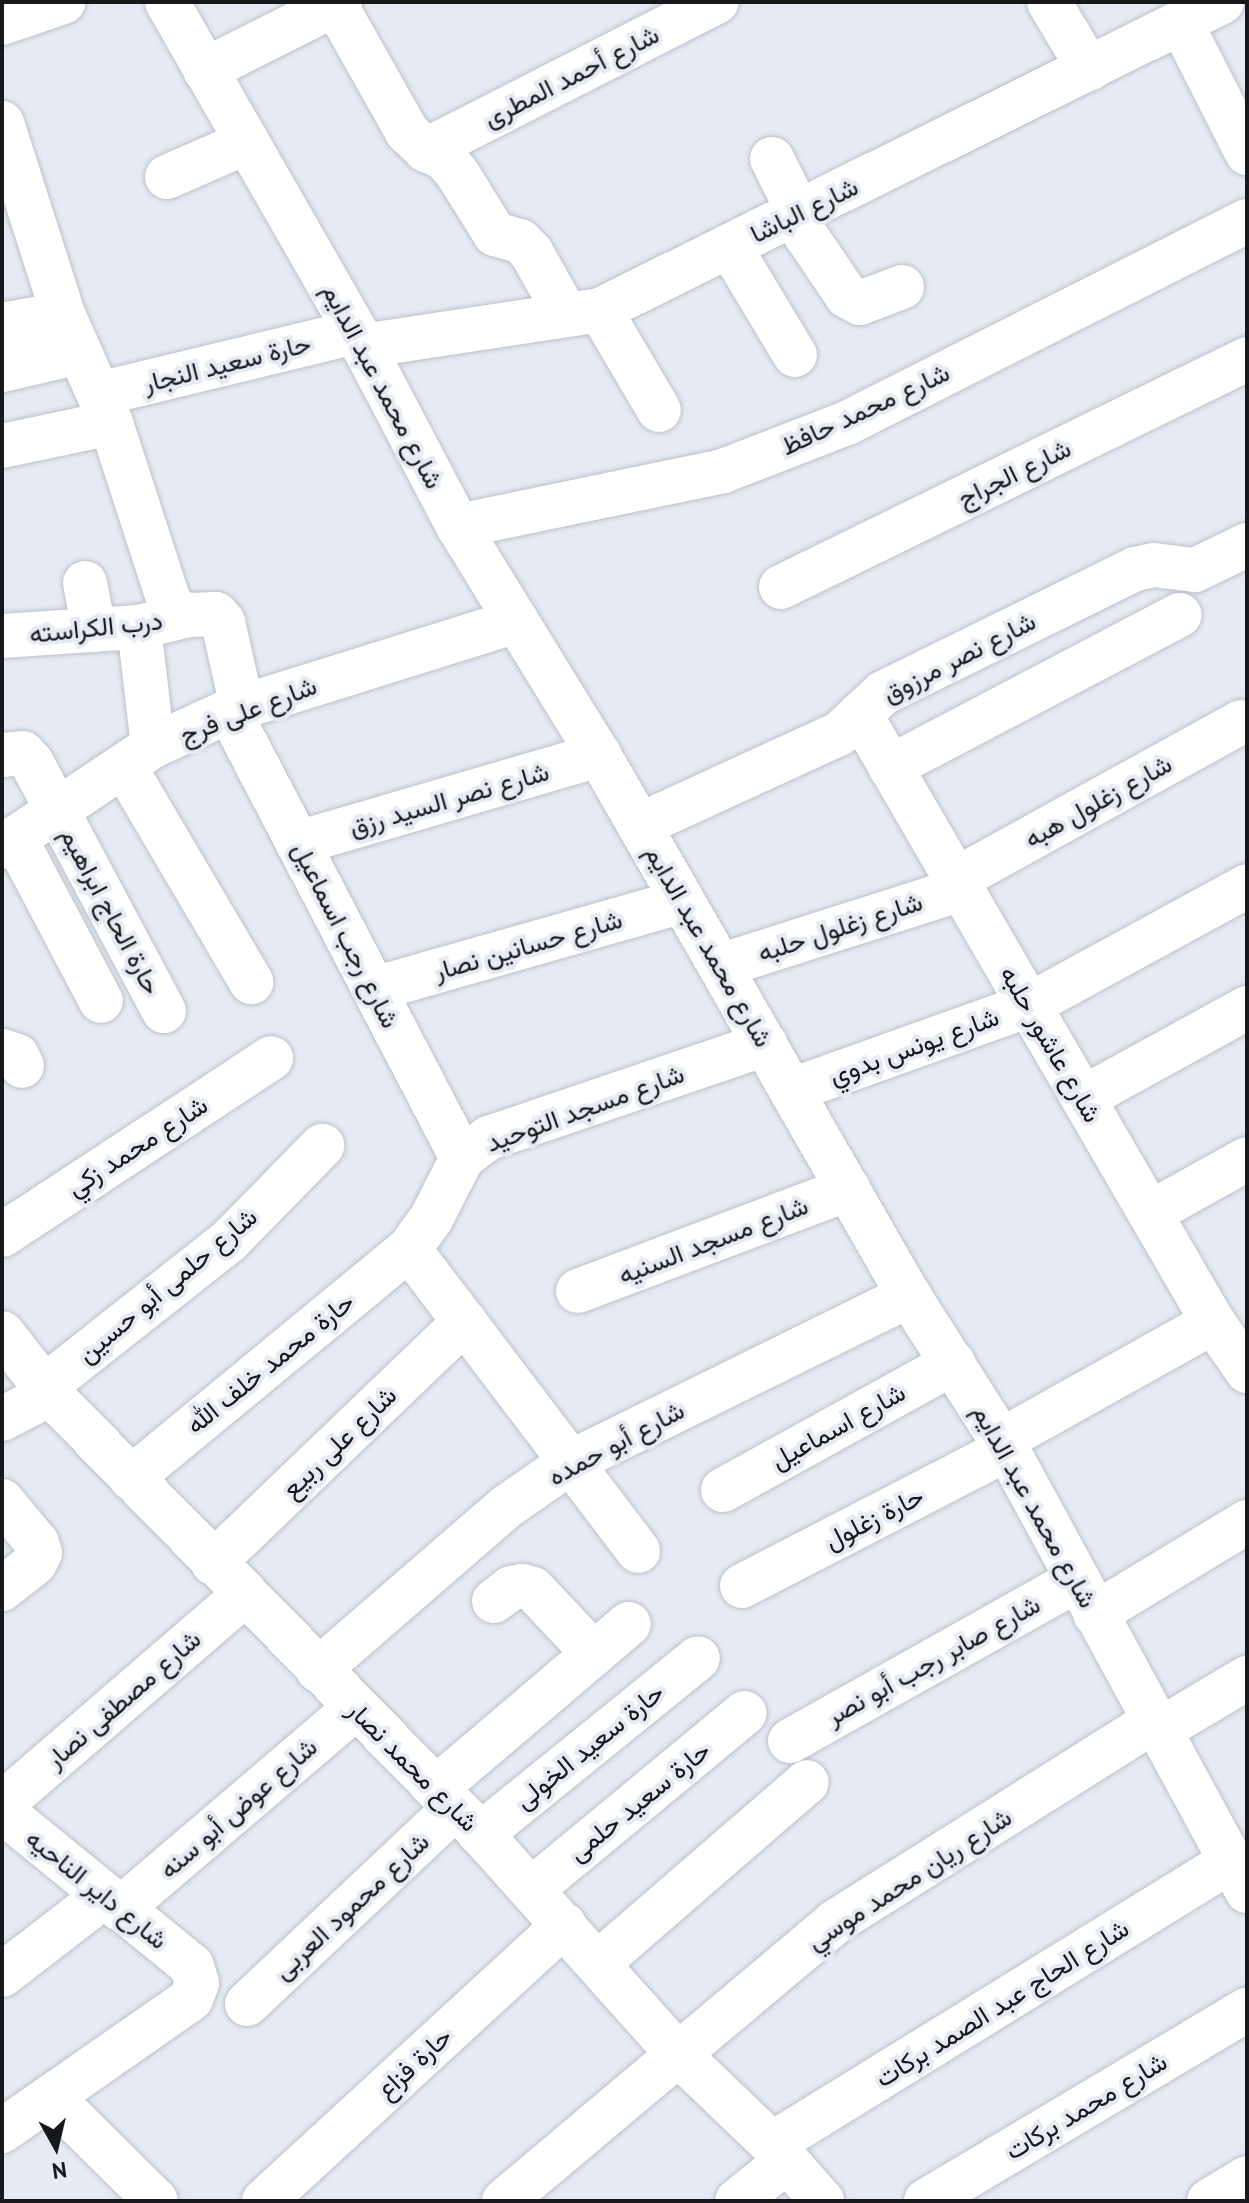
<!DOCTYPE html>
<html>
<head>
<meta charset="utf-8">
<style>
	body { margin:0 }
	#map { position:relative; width:1249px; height:2203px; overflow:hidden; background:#e5eaf3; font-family:"PT Sans",Vazirmatn,sans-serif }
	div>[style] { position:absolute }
	.roads { filter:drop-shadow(0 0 2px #bcc1c9) drop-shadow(0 0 2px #bcc1c9) }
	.minor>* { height:44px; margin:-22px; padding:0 22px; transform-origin:22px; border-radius:22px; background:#fff }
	span { translate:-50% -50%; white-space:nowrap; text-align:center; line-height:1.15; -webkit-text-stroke:8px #e5eaf3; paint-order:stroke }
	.street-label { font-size:26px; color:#16181b }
	.frame { position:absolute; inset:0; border:4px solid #16181b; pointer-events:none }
	.north { position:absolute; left:16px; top:2107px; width:80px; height:80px; -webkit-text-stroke:6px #e5eaf3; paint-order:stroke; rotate:172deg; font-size:22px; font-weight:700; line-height:32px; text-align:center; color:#16181b }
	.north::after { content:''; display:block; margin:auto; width:28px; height:36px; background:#16181b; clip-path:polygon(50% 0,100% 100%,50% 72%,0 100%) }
</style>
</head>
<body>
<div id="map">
	<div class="roads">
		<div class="minor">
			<i style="left:167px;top:2px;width:380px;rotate:60.2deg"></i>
			<i style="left:356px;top:332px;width:219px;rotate:62.3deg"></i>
			<i style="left:458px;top:526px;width:269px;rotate:58.4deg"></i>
			<i style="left:599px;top:755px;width:624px;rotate:60.19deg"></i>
			<i style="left:909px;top:1296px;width:182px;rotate:57.4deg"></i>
			<i style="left:1007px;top:1449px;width:503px;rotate:61.5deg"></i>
			<i style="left:1049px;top:2px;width:78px;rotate:59.2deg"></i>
			<i style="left:335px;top:4px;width:147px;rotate:60.6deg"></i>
			<i style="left:407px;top:132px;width:26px;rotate:43deg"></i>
			<i style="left:426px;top:150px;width:20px;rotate:24deg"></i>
			<i style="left:444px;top:158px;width:20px;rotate:49deg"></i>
			<i style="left:457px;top:173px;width:72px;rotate:58.1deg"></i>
			<i style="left:495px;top:234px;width:26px;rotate:16deg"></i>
			<i style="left:520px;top:241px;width:16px;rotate:45deg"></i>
			<i style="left:531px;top:252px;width:71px;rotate:60.6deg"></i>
			<i style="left:2px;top:23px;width:65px;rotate:-19deg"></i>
			<i style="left:1181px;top:23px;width:146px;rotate:63.1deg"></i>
			<i style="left:205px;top:70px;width:151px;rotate:-26.7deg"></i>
			<i style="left:2px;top:123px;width:201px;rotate:72.3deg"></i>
			<i style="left:63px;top:314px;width:119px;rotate:66.2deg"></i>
			<i style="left:111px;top:423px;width:184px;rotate:72deg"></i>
			<i style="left:168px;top:598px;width:15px;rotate:62deg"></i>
			<i style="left:175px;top:611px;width:15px;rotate:16deg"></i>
			<i style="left:189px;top:615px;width:27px;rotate:-2deg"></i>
			<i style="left:216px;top:614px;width:11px;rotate:49deg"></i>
			<i style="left:223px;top:622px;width:87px;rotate:77.4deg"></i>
			<i style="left:426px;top:150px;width:326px;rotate:-27deg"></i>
			<i style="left:772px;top:159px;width:60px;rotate:63.4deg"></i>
			<i style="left:167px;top:177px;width:87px;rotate:-23.6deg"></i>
			<i style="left:792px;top:215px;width:98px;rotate:55.8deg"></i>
			<i style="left:847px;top:296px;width:15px;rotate:28deg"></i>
			<i style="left:860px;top:303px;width:45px;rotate:-20.9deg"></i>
			<i style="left:730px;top:247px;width:126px;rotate:59deg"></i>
			<i style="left:600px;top:310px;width:116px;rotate:59.5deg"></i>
			<i style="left:2px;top:325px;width:62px;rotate:-10.2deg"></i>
			<i style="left:363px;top:346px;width:240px;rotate:-8.6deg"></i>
			<i style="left:600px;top:310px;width:694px;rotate:-26.34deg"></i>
			<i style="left:2px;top:370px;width:80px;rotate:-13deg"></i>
			<i style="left:99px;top:394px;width:264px;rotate:-13.6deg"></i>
			<i style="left:2px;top:446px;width:111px;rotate:-11.9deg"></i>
			<i style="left:458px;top:526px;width:271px;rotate:-11.7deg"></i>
			<i style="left:723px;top:471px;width:133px;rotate:-21.2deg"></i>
			<i style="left:847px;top:423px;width:448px;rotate:-26.8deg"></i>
			<i style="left:85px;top:583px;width:48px;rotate:79.2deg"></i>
			<i style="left:781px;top:587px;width:519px;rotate:-26.07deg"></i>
			<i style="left:139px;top:627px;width:120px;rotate:83.3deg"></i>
			<i style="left:2px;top:636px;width:137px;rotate:-3.8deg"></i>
			<i style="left:139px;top:627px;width:51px;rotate:-13.5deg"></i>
			<i style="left:229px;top:711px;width:504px;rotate:62.47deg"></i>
			<i style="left:860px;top:714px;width:703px;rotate:59.86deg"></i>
			<i style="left:1213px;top:1322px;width:60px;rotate:55.2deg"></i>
			<i style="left:2px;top:755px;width:21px;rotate:-5deg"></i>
			<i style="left:23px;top:753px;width:13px;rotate:48deg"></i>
			<i style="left:32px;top:763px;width:281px;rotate:62deg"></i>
			<i style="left:124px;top:766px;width:251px;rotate:59.5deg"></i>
			<i style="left:890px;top:767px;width:327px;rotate:-27.7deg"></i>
			<i style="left:640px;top:825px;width:219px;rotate:-24.6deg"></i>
			<i style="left:839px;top:734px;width:60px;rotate:-43deg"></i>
			<i style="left:883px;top:693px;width:281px;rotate:-26.2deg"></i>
			<i style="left:1135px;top:569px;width:19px;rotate:-12deg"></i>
			<i style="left:1154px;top:565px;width:41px;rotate:7deg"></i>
			<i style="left:1195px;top:570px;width:58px;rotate:-25.7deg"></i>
			<i style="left:15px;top:838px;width:184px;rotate:62.2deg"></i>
			<i style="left:298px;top:843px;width:314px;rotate:-16.3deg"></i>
			<i style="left:2px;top:847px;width:182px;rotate:-33.8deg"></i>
			<i style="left:153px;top:746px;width:84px;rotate:-24.7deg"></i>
			<i style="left:229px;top:711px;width:301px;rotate:-17.4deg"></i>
			<i style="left:955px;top:880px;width:327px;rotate:-28.9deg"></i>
			<i style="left:720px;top:966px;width:253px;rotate:-17.7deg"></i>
			<i style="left:374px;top:989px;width:321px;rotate:-15.9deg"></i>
			<i style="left:2px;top:1051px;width:16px;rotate:18deg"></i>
			<i style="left:17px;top:1056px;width:11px;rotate:63deg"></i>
			<i style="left:792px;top:1090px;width:252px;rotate:-19.7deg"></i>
			<i style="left:1029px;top:1005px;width:248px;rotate:-28.6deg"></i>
			<i style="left:1083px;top:1098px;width:187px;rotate:-28.8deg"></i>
			<i style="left:1150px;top:1213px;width:111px;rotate:-29.1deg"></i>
			<i style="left:2px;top:1235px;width:322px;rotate:-33.3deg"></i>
			<i style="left:409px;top:1249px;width:379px;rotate:52.8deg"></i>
			<i style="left:578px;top:1291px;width:289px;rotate:-20.7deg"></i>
			<i style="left:2px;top:1333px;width:78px;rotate:51.8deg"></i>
			<i style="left:50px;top:1394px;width:616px;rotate:45.59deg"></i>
			<i style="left:481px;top:1834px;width:294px;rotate:48.2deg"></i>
			<i style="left:677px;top:2053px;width:132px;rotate:43.8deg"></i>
			<i style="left:772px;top:2144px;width:76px;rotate:48.7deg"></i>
			<i style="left:44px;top:1387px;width:237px;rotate:-38.3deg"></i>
			<i style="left:230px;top:1240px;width:132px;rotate:-45.6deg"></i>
			<i style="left:2px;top:1419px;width:54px;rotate:-27.5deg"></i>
			<i style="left:1002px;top:1440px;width:242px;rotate:-29.2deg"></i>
			<i style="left:131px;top:1478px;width:360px;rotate:-39.5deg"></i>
			<i style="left:409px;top:1249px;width:39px;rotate:-54deg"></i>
			<i style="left:432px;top:1217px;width:66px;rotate:-63deg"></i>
			<i style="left:462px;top:1158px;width:34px;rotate:-37deg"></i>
			<i style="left:489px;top:1138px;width:292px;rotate:-18.8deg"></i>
			<i style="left:723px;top:1490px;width:263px;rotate:-28.9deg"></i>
			<i style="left:2px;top:1501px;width:55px;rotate:50.2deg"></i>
			<i style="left:37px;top:1543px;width:10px;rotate:73deg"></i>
			<i style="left:40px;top:1553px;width:11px;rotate:117deg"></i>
			<i style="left:35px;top:1563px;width:42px;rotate:141.8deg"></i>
			<i style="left:213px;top:1563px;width:349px;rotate:-43.8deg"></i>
			<i style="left:742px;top:1586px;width:298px;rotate:-27.3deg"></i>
			<i style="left:494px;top:1601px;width:21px;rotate:-37deg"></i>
			<i style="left:511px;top:1588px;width:11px;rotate:-10deg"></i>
			<i style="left:522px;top:1586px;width:11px;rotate:15deg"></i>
			<i style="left:533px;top:1589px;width:89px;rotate:46.8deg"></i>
			<i style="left:1095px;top:1614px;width:178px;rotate:-31.2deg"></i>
			<i style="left:318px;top:1670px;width:249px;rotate:-40.9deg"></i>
			<i style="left:506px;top:1507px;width:79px;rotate:-34.7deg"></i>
			<i style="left:571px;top:1462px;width:377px;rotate:-26.2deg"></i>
			<i style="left:1158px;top:1731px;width:104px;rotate:-30.8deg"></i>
			<i style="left:790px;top:1741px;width:329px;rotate:-29.3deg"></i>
			<i style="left:436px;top:1788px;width:253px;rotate:-40.4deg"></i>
			<i style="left:2px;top:1804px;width:320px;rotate:-40.8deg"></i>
			<i style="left:2px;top:1811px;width:245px;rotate:39.2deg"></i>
			<i style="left:192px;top:1966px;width:18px;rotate:74deg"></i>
			<i style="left:197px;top:1983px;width:17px;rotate:111deg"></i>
			<i style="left:191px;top:1999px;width:231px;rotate:145.1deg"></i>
			<i style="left:481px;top:1834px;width:279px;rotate:-39deg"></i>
			<i style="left:532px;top:1889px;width:276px;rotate:-39.6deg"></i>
			<i style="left:120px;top:1909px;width:309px;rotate:-40.5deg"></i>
			<i style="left:598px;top:1963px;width:276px;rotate:-40.9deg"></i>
			<i style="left:2px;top:1975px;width:128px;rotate:-37.7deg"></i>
			<i style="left:247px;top:2004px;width:286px;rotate:-43.3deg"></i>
			<i style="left:52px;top:2098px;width:146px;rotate:44.7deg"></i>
			<i style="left:772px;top:2144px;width:539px;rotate:-31.66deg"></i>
			<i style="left:264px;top:2201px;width:408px;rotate:-42.6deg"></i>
			<i style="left:504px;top:2201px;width:433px;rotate:-40.1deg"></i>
			<i style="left:835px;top:1922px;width:376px;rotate:-32.2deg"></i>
			<i style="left:737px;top:2201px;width:64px;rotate:-38.7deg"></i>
			<i style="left:926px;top:2201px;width:374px;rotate:-30.8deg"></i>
			<i style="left:1209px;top:2201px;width:44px;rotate:-31.2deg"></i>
		</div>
	</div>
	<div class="street-label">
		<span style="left:571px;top:76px;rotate:-27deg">شارع أحمد المطرى</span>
		<span style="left:804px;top:210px;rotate:-26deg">شارع الباشا</span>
		<span style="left:227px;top:363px;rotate:-14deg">حارة سعيد النجار</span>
		<span style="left:383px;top:386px;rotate:62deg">شارع محمد عبد الدايم</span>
		<span style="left:865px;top:409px;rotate:-25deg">شارع محمد حافظ</span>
		<span style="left:1014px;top:473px;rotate:-26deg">شارع الجراج</span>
		<span style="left:96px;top:627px;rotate:-6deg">درب الكراسته</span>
		<span style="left:959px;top:657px;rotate:-27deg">شارع نصر مرزوق</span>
		<span style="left:248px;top:710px;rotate:-21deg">شارع على فرج</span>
		<span style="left:449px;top:799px;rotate:-16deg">شارع نصر السيد رزق</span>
		<span style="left:1098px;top:801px;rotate:-29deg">شارع زغلول هبه</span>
		<span style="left:111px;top:911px;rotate:62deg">حارة الحاج ابراهيم</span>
		<span style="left:840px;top:927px;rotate:-18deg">شارع زغلول حلبه</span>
		<span style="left:346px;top:935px;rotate:63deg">شارع رجب اسماعيل</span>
		<span style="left:528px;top:945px;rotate:-16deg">شارع حسانين نصار</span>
		<span style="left:709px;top:946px;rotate:60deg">شارع محمد عبد الدايم</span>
		<span style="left:1051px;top:1044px;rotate:60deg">شارع عاشور حلبه</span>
		<span style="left:914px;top:1046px;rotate:-20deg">شارع يونس بدوي</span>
		<span style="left:585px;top:1108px;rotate:-20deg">شارع مسجد التوحيد</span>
		<span style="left:137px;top:1146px;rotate:-33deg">شارع محمد زكي</span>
		<span style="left:713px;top:1240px;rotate:-21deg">شارع مسجد السنيه</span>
		<span style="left:167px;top:1285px;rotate:-40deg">شارع حلمى أبو حسين</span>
		<span style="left:270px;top:1363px;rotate:-39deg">حارة محمد خلف الله</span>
		<span style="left:838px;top:1426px;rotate:-29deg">شارع اسماعيل</span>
		<span style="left:339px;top:1442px;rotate:-44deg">شارع على ربيع</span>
		<span style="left:616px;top:1443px;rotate:-28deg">شارع أبو حمده</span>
		<span style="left:1035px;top:1506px;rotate:61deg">شارع محمد عبد الدايم</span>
		<span style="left:874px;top:1518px;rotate:-27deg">حارة زغلول</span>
		<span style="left:933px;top:1660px;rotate:-29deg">شارع صابر رجب أبو نصر</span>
		<span style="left:123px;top:1699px;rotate:-41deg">شارع مصطفى نصار</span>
		<span style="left:589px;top:1746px;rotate:-39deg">حارة سعيد الخولى</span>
		<span style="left:413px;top:1766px;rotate:45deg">شارع محمد نصار</span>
		<span style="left:639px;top:1801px;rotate:-39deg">حارة سعيد حلمى</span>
		<span style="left:238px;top:1808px;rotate:-41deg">شارع عوض أبو سنه</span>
		<span style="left:909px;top:1879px;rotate:-33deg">شارع ريان محمد موسي</span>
		<span style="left:97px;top:1889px;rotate:39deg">شارع داير الناحيه</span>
		<span style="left:351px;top:1906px;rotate:-43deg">شارع محمود العربى</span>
		<span style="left:1002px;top:2003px;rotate:-32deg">شارع الحاج عبد الصمد بركات</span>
		<span style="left:414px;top:2063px;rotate:-43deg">حارة فزاع</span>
		<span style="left:1086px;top:2106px;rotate:-31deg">شارع محمد بركات</span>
	</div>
	<div class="frame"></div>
	<div class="north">N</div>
</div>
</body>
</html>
